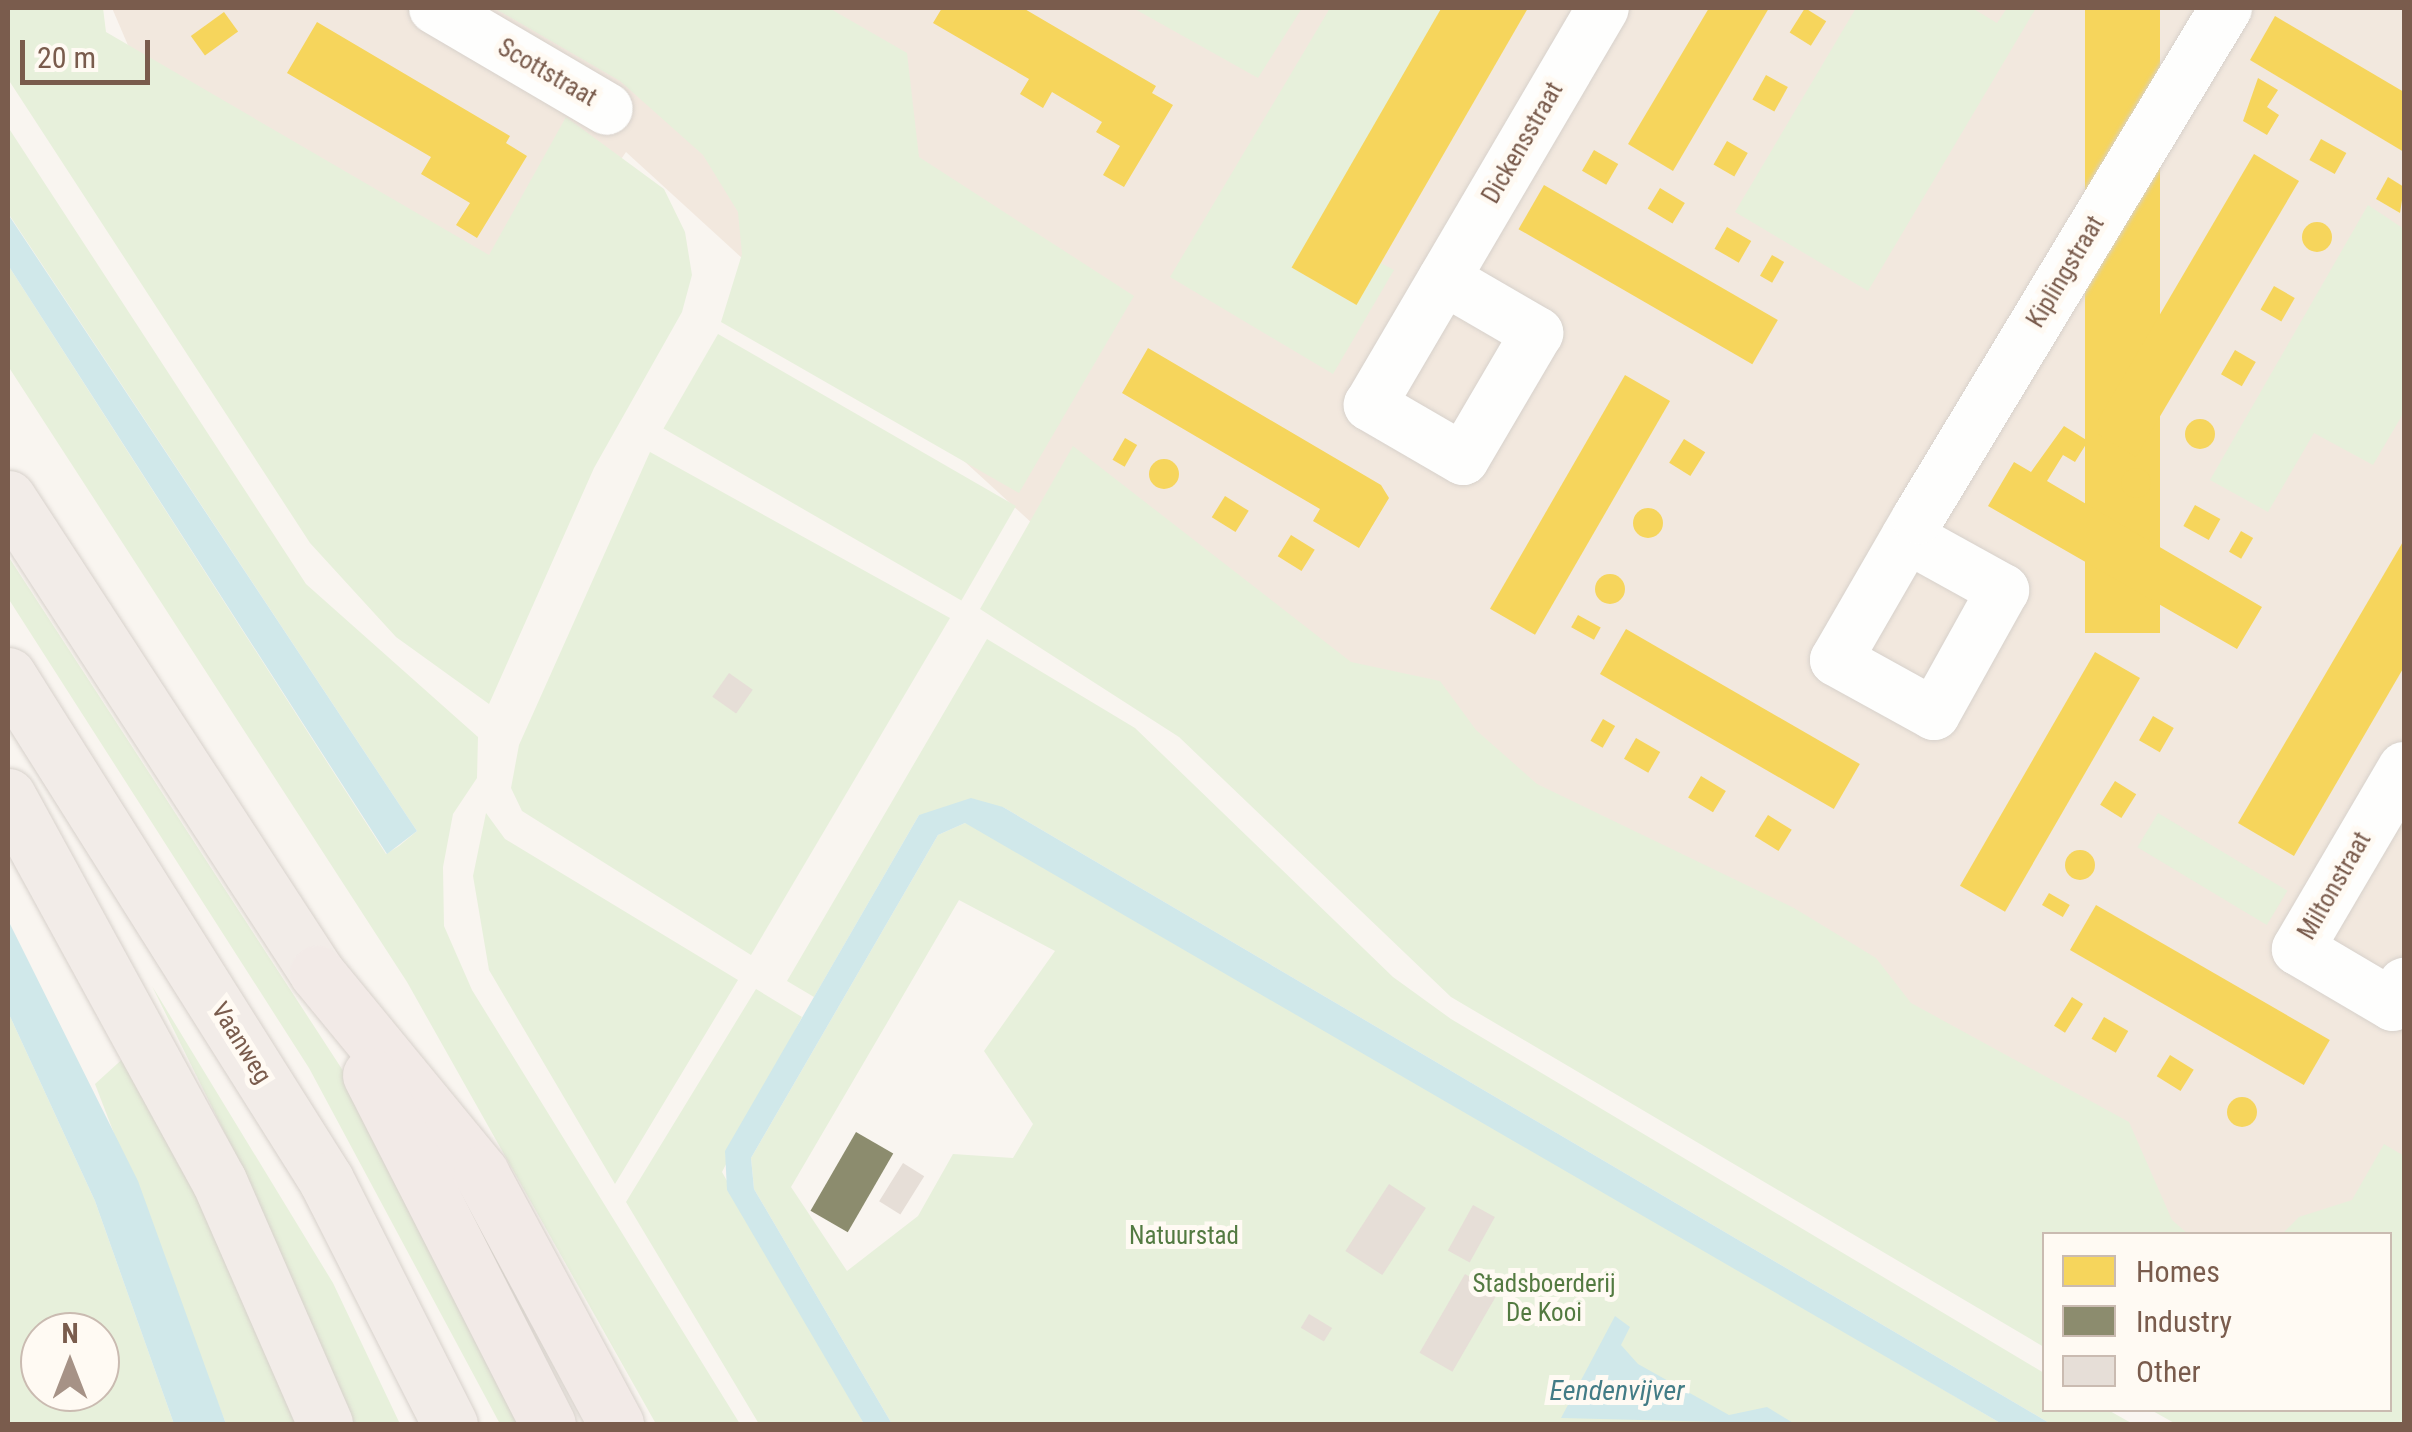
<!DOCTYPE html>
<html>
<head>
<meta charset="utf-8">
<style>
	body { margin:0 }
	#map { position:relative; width:2412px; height:1432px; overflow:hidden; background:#f9f5f0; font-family:"Roboto Condensed",sans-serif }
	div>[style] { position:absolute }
	.residential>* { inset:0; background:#f2e8de }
	.green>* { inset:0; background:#e7f0db; transform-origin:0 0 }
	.water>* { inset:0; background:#d0e8ea }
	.homes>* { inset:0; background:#f6d55c; transform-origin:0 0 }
	.round { border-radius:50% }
	.industry>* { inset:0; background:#8c8c6e; transform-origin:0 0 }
	.building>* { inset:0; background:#e6ded7; transform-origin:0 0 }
	.roads { filter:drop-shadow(0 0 2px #d7d1cb) drop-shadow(0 0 2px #d7d1cb) }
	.minor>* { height:52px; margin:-26px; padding:0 26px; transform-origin:26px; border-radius:26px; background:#fefefd }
	.trunk>* { height:55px; margin:-27.5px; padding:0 27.5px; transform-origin:27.5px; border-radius:27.5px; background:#f2ece8 }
	.motorway>* { height:55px; margin:-27.5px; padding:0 27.5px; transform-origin:27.5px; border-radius:27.5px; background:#f2eae7 }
	span { translate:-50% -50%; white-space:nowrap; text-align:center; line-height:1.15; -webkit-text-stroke:10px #fffaf3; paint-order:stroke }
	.street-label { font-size:25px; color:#7a5c4d }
	.park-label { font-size:25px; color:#537a41 }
	.water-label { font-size:28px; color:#437c86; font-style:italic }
	.frame { position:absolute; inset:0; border:10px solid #7a5c4d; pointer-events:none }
	.legend { position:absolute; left:2042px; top:1232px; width:350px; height:180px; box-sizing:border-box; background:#fffaf3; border:2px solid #cabbb1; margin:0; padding:12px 18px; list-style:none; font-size:30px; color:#7a5c4d }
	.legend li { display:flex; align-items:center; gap:20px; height:50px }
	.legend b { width:50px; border:2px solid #cabbb1 }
	.north { position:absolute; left:20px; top:1312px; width:100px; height:100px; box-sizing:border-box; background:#fffaf3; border:2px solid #cabbb1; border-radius:50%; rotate:0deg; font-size:28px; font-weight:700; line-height:40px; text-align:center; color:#7a5c4d }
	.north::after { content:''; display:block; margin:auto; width:35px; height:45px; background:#a69286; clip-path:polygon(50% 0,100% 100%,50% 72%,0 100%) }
	.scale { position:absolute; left:20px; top:40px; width:130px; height:45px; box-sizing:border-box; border:5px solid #7a5c4d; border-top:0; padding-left:12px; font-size:30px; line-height:35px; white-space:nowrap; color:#7a5c4d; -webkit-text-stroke:8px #fffaf3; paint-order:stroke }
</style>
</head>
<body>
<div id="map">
	<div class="residential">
		<i style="clip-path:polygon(112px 8px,2404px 8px,2404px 1424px,2390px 1410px,2390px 1234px,2044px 1234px,1337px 802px,626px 152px,527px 297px,142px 78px)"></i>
	</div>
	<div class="green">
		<i style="clip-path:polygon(8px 8px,103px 8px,106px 32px,489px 255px,566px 117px,664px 189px,685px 232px,692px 275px,682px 312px,594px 468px,489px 704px,396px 637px,310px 543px,8px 79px)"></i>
		<i style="clip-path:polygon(494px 8px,829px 8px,907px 53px,919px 157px,1134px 296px,1019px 493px,721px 322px,742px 254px,738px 212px,703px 155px,620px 81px)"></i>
		<i style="clip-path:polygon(1133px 8px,1302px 8px,1258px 78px)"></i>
		<i style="clip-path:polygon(1330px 8px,1453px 8px,1298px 271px,1353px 303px,1379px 262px,1394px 270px,1333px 374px,1170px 277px)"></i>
		<i style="clip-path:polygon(1856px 8px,1972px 8px,1997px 23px,2007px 8px,2036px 8px,1868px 291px,1735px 212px)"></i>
		<i style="clip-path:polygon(8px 127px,306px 584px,478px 737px,477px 778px,453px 814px,443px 867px,444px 926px,472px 990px,740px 1424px,656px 1424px,407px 982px,8px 366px,8px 265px,386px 854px,399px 846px,417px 831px,8px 213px)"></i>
		<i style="clip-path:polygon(2368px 205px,2404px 229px,2404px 412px,2373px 465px,2314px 433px,2268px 512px,2210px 480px)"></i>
		<i style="left:718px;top:334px;width:344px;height:109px;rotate:30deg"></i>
		<i style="clip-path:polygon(1073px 446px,1351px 662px,1440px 681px,1476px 730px,1537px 784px,1794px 908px,1876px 958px,1911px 1003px,2129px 1122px,2172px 1220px,2188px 1234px,2044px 1234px,2044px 1347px,1451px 997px,1179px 737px,980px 609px)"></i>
		<i style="clip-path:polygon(650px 452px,950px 618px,751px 955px,522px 811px,511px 788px,519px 745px)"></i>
		<i style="clip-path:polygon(8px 556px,351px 1083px,520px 1424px,500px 1424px,309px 1068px,8px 598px)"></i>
		<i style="clip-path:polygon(987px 639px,1135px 728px,1393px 977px,1451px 1019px,2044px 1373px,2044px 1410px,2108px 1410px,2133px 1424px,2051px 1424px,1003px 807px,919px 815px,814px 997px,787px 981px)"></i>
		<i style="clip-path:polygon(486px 813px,505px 839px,738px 980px,615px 1184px,489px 970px,473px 876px)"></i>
		<i style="left:2158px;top:813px;width:151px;height:40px;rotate:31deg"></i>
		<i style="clip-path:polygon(evenodd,965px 823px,982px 826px,2002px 1424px,892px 1424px,754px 1189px,751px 1158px,938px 835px,965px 823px,959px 900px,1055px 951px,984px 1051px,1033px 1124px,1013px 1158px,953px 1154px,918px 1216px,847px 1271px,791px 1187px,959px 900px)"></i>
		<i style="clip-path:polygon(152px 986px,333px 1283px,400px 1424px,351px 1424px,250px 1184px)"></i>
		<i style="clip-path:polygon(756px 989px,802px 1017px,722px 1172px,864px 1424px,759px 1424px,626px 1202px)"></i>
		<i style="clip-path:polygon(evenodd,8px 1012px,95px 1201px,174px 1424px,8px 1424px,8px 1012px,40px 1332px,100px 1332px,100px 1392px,40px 1392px,40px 1332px)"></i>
		<i style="clip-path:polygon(128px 1054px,201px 1196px,304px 1424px,226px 1424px,95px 1084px)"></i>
		<i style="clip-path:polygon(2384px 1144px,2404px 1156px,2404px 1424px,2176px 1424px,2151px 1410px,2390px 1410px,2390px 1234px,2282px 1234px,2299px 1217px,2352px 1200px)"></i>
	</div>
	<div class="water">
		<i style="clip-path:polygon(8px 214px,417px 831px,387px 854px,8px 265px)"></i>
		<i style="clip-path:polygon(971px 798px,1003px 807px,2051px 1424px,2002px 1424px,965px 823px,938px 835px,751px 1158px,754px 1189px,892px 1424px,864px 1424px,727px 1190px,725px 1151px,919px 815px)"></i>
		<i style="clip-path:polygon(8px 920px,138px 1181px,226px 1424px,174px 1424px,95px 1201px,8px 1012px)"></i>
		<i style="clip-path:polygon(1615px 1316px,1630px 1327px,1621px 1345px,1638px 1364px,1729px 1415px,1767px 1407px,1795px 1424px,1561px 1418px)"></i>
	</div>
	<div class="homes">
		<i style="clip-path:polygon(942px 8px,1023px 8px,1156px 86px,1152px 93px,1173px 105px,1124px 187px,1103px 175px,1120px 146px,1096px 132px,1102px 122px,1052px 92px,1043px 108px,1020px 94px,1029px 79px,933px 23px)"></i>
		<i style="left:1528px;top:8px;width:343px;height:75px;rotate:120deg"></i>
		<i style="clip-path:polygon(1709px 8px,1769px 8px,1673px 171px,1628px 144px)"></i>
		<i style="left:1805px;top:8px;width:25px;height:29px;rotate:32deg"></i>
		<i style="left:2085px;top:8px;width:75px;height:625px"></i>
		<i style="left:224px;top:12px;width:24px;height:41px;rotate:54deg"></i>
		<i style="clip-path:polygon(2275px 16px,2404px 92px,2404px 152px,2250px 60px)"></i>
		<i style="clip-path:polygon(317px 22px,510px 136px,506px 143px,527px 156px,477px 238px,456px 225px,470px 203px,421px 174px,431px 157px,287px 73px)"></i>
		<i style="left:1766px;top:75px;width:25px;height:28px;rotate:29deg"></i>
		<i style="clip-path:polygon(2258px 78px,2278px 90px,2267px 107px,2279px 115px,2267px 135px,2243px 121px)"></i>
		<i style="left:2321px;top:139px;width:29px;height:24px;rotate:29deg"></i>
		<i style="left:1727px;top:141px;width:24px;height:27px;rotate:30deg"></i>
		<i style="left:1594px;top:150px;width:28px;height:24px;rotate:30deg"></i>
		<i style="clip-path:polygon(2254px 154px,2299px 181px,2136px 457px,2098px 434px,2098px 420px)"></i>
		<i style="clip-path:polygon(2388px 177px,2404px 187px,2400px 213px,2376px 199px)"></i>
		<i style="left:1544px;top:185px;width:270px;height:51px;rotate:30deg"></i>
		<i style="left:1660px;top:188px;width:29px;height:24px;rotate:31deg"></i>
		<i class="round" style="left:2302px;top:222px;width:30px;height:30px"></i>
		<i style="left:1727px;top:227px;width:28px;height:25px;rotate:30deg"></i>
		<i style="left:1772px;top:255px;width:14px;height:24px;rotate:30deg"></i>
		<i style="left:2274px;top:286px;width:24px;height:27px;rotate:30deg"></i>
		<i style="clip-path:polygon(1148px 348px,1381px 485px,1389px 498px,1359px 548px,1313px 521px,1320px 509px,1122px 393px)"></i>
		<i style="left:2235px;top:350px;width:24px;height:28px;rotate:30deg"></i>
		<i style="left:1625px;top:375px;width:52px;height:270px;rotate:30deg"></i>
		<i class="round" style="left:2185px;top:419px;width:30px;height:30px"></i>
		<i style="clip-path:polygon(2064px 426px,2088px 441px,2075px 462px,2063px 455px,2047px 481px,2262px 607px,2237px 649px,1988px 506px,2014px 462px,2031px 472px)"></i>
		<i style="left:1125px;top:438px;width:14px;height:25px;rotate:30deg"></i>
		<i style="left:1684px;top:439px;width:25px;height:28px;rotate:32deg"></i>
		<i class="round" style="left:1149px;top:459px;width:30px;height:30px"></i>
		<i class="round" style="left:2121px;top:468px;width:30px;height:30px"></i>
		<i style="left:1225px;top:496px;width:28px;height:25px;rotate:32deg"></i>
		<i style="left:2195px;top:505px;width:29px;height:24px;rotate:29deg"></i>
		<i class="round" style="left:1633px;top:508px;width:30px;height:30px"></i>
		<i style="left:2241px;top:531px;width:14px;height:24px;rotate:30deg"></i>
		<i style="left:1291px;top:535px;width:28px;height:25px;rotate:32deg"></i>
		<i style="clip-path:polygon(2404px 540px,2404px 667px,2294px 856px,2238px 823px)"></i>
		<i class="round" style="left:1595px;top:574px;width:30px;height:30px"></i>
		<i style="left:1578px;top:615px;width:26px;height:14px;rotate:29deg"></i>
		<i style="left:1626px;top:629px;width:270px;height:52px;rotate:30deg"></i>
		<i style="left:2095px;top:652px;width:52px;height:270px;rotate:30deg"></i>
		<i style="left:2153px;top:716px;width:24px;height:28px;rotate:30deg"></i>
		<i style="left:1603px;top:719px;width:14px;height:25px;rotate:30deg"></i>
		<i style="left:1636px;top:738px;width:28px;height:24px;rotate:30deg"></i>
		<i style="left:1701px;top:776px;width:29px;height:25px;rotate:31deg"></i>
		<i style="left:2115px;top:781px;width:25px;height:28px;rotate:32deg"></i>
		<i style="left:1768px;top:815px;width:28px;height:25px;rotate:32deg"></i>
		<i class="round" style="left:2065px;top:850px;width:30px;height:30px"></i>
		<i style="left:2049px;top:893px;width:24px;height:14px;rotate:30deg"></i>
		<i style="left:2096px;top:905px;width:270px;height:52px;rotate:30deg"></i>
		<i style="left:2072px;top:997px;width:13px;height:34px;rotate:32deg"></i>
		<i style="left:2104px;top:1017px;width:28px;height:25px;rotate:30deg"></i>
		<i style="left:2170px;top:1055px;width:28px;height:25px;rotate:32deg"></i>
		<i class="round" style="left:2227px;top:1097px;width:30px;height:30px"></i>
	</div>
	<div class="industry">
		<i style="left:856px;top:1132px;width:43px;height:91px;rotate:30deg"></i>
	</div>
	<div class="building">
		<i style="left:729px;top:673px;width:29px;height:29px;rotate:35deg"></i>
		<i style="left:903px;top:1163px;width:25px;height:45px;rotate:32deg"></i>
		<i style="left:1389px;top:1184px;width:44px;height:80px;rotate:33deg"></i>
		<i style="left:1473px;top:1205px;width:25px;height:52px;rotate:29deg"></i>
		<i style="left:1465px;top:1274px;width:38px;height:91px;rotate:30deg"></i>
		<i style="left:1309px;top:1314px;width:27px;height:16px;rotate:31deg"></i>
	</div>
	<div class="roads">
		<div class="minor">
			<i style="left:435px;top:8px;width:199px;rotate:30.4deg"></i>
			<i style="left:1444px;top:279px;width:108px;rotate:30.1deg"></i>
			<i style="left:1537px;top:333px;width:146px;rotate:120.4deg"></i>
			<i style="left:1463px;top:459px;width:108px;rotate:-149.9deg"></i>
			<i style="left:1370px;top:405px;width:460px;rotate:-59.6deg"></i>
			<i style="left:1907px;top:537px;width:110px;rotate:28.9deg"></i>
			<i style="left:2003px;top:590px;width:142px;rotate:119.1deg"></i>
			<i style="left:1934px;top:714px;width:112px;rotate:-151.1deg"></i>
			<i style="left:1836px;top:660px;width:164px;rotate:-60deg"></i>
			<i style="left:1918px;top:518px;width:596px;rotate:-58.87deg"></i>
			<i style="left:2404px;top:768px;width:210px;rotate:120.4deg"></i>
			<i style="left:2298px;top:949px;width:110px;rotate:30.5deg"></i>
			<i style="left:2393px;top:1005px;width:24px;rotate:-62deg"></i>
		</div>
		<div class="trunk">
			<i style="left:8px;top:498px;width:567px;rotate:56.95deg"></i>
			<i style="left:8px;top:675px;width:597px;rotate:57.8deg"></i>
			<i style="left:326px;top:1180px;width:274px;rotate:63.1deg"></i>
			<i style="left:8px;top:796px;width:439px;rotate:61.3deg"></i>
			<i style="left:219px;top:1181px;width:265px;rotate:66.4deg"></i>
		</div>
		<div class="motorway">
			<i style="left:317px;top:973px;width:259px;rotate:50.6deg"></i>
			<i style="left:481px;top:1173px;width:285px;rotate:61.7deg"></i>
			<i style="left:370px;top:1075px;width:392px;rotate:63deg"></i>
		</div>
	</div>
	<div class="street-label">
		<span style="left:547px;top:73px;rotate:30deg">Scottstraat</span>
		<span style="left:1523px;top:143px;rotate:-60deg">Dickensstraat</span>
		<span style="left:2066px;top:272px;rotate:-59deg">Kiplingstraat</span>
		<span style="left:2335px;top:886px;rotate:-60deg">Miltonstraat</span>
		<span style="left:241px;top:1043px;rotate:58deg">Vaanweg</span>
	</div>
	<div class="park-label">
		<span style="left:1184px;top:1236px">Natuurstad</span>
		<span style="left:1544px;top:1299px">Stadsboerderij<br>De Kooi</span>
	</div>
	<div class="water-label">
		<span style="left:1617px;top:1391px">Eendenvijver</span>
	</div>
	<div class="frame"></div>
	<ul class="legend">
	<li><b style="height:28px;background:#f6d55c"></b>Homes</li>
	<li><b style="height:28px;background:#8c8c6e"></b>Industry</li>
	<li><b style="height:28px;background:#e6ded7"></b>Other</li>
	</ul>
	<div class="north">N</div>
	<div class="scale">20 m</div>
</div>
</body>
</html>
